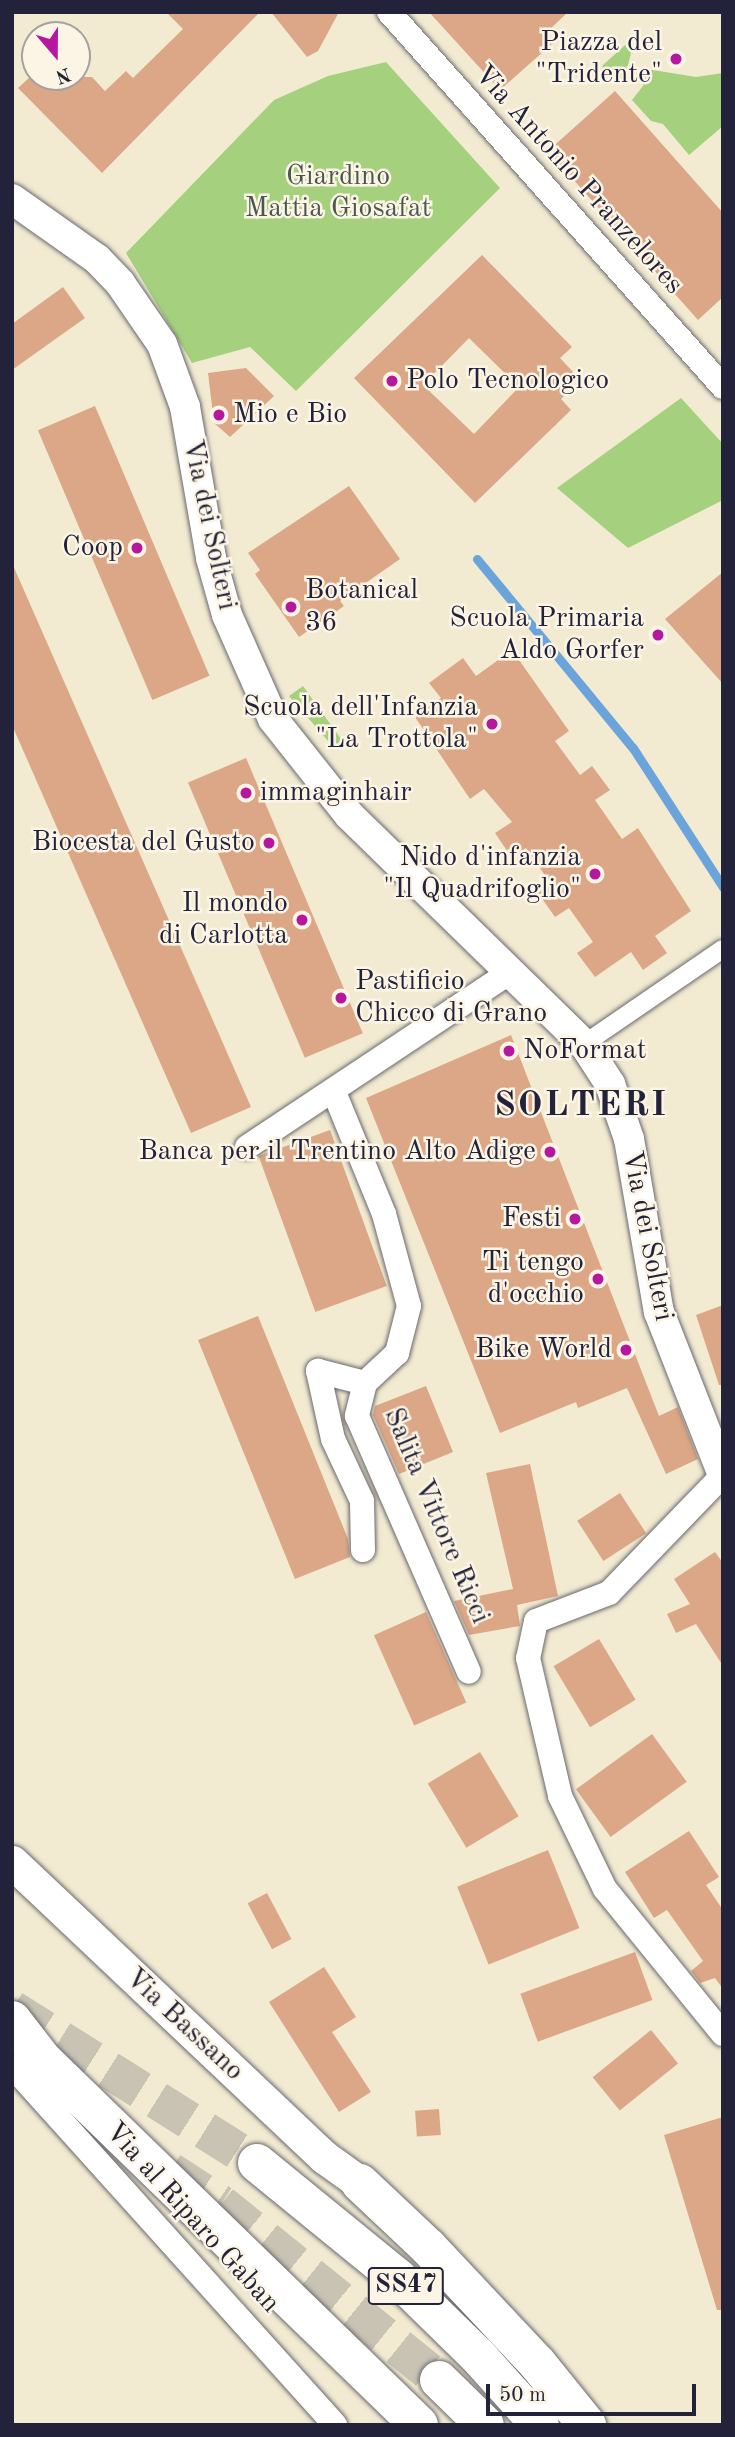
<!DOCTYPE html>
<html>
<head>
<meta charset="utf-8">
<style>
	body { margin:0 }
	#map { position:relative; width:735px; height:2437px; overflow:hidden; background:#f2ebd1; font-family:"Old Standard TT",serif }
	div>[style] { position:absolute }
	.green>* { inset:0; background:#a5d17e }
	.stream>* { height:9px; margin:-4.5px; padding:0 4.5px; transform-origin:4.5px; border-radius:4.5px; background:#6aa4da }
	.building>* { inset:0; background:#dba786; transform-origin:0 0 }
	.trunk-tunnel>* { height:38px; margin-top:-19px; transform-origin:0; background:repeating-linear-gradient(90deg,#c8c3b3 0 38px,transparent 0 57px) }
	.roads { filter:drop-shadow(0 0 2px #6b6870) drop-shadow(0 0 2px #6b6870) }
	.pedestrian>* { height:18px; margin:-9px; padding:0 9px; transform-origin:9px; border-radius:9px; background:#fff }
	.minor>* { height:24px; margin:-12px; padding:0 12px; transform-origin:12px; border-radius:12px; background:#fff }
	.tertiary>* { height:30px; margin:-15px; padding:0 15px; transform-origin:15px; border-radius:15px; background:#fff }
	.secondary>* { height:33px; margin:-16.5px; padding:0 16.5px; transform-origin:16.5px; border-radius:16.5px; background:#fff }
	.trunk>* { height:38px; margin:-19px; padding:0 19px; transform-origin:19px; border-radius:19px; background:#fff }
	.dots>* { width:19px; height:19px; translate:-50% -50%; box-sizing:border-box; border:4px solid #fcf5e5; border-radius:50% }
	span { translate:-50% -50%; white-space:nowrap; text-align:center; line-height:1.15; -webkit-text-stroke:5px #fcf5e5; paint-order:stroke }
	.shield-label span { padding:2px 5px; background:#fcf5e5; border:2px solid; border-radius:5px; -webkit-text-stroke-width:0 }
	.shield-label { font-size:26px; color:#22223b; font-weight:700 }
	.poi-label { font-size:28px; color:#22223b }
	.right { translate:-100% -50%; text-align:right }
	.left { translate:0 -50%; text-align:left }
	.park-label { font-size:28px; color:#49574f }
	.street-label { font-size:28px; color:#22223b }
	.district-label { font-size:35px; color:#22223b; font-weight:700; letter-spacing:2px }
	.frame { position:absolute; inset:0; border:14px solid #22223b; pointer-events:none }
	.north { position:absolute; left:21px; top:21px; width:70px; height:70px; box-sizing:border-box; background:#fcf5e5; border:2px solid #a5a1a1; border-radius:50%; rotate:160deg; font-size:19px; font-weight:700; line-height:28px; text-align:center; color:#22223b }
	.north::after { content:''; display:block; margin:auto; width:24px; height:32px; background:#b5179e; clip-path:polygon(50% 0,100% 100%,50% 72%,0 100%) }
	.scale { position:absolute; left:486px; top:2384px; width:210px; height:32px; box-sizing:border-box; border:4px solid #22223b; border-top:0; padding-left:9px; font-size:21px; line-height:24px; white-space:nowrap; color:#22223b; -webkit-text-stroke:5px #fcf5e5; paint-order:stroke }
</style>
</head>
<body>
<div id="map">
	<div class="green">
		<i style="clip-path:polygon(625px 45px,631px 53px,625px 77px,617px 84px,602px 66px)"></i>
		<i style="clip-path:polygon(386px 62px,500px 188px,296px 391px,250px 347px,192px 363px,126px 253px,274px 100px,328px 76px)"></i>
		<i style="clip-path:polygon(647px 69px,696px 77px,723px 73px,723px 126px,689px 155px,663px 124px,651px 121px,632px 100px,643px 86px)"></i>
		<i style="clip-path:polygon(681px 398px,723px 444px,723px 500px,628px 548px,557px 488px)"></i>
		<i style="clip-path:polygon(303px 686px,344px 743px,335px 749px,289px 696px)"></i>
	</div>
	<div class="stream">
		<i style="left:477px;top:559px;width:245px;rotate:50.5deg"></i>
		<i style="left:633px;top:748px;width:166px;rotate:57.1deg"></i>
	</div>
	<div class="building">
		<i style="clip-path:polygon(166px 12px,260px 12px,102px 173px,18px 88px,30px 77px,92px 77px,105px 91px,126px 71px,133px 78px,183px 29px)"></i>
		<i style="clip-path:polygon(271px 12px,339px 12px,318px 51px,307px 57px)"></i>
		<i style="clip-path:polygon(429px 12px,568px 12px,546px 33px,554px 42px,500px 90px)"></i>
		<i style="clip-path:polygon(615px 91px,723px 213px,723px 297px,698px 320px,548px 151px)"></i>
		<i style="clip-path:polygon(evenodd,482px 255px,572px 347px,560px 358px,576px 375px,567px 383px,572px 388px,561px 399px,571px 410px,475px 503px,354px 378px,482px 255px,469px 338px,519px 387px,474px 434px,423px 385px,469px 338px)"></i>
		<i style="clip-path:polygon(63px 287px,85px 318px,12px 370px,12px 324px)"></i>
		<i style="clip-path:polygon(246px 368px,274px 396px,230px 437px,214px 423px,208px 373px)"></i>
		<i style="left:95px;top:406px;width:293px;height:62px;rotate:67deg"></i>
		<i style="clip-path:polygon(349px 486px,400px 559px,340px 601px,344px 606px,299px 637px,255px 574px,260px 570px,248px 553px)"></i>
		<i style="clip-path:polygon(12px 563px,251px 1107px,191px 1133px,12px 725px)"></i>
		<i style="clip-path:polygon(723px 572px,723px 684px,665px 619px)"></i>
		<i style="clip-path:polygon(512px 650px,569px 731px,555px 741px,580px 775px,592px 766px,610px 790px,595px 800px,622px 839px,638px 828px,691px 911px,655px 936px,667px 953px,643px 970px,631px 952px,595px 977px,577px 953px,593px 942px,569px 908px,555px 917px,538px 893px,551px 884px,526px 848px,512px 858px,495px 833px,512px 822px,484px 789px,470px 799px,415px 717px,441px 698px,429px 683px,463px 658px,476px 676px)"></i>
		<i style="left:246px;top:758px;width:299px;height:63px;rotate:67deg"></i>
		<i style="clip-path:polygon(511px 1035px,659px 1416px,678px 1407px,698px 1459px,666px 1474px,627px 1388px,578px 1408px,576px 1402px,500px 1433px,366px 1098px)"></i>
		<i style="left:330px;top:1130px;width:166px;height:76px;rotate:70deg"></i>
		<i style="clip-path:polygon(723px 1305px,723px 1385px,719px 1385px,696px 1315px)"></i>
		<i style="clip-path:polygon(258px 1316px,348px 1539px,350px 1557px,295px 1579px,198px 1340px)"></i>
		<i style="clip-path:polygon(426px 1386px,453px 1452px,399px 1474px,373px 1415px,375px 1406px)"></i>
		<i style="clip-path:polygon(530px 1464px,558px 1596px,517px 1605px,520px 1626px,469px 1635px,454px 1601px,513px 1589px,486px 1473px)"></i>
		<i style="left:620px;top:1493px;width:48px;height:51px;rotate:57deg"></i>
		<i style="clip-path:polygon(715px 1552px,723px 1563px,723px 1666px,696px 1624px,676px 1633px,667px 1614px,690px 1604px,674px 1579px)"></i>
		<i style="left:426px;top:1612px;width:99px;height:57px;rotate:66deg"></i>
		<i style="left:599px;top:1639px;width:71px;height:53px;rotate:59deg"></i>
		<i style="left:652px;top:1734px;width:59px;height:94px;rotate:54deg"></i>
		<i style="left:480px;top:1752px;width:75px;height:61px;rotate:59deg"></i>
		<i style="clip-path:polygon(689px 1831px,719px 1877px,706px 1885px,723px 1910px,723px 1989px,715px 1978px,700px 1983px,691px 1971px,703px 1961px,667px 1910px,654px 1918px,625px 1872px)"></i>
		<i style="left:548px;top:1850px;width:84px;height:98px;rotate:68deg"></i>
		<i style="left:267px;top:1893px;width:52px;height:22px;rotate:62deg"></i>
		<i style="left:635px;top:1952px;width:51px;height:122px;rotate:70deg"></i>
		<i style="clip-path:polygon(324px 1967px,356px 2017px,332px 2032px,371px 2092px,339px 2112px,269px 2002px)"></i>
		<i style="left:651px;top:2030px;width:43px;height:75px;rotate:51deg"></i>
		<i style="left:439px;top:2109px;width:26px;height:24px;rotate:86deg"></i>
		<i style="clip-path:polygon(723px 2117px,723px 2310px,717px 2310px,664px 2135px)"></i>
	</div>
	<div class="trunk-tunnel">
		<i style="left:12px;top:2009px;width:289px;rotate:32.2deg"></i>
		<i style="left:170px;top:2171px;width:61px;rotate:32.9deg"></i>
		<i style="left:221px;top:2204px;width:280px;rotate:38.9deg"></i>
	</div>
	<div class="roads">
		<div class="pedestrian">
			<i style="left:584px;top:1044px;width:168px;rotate:-34.4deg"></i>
		</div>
		<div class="minor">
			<i style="left:389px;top:12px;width:502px;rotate:48.31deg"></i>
			<i style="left:334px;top:1092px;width:132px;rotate:67.7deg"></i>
			<i style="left:384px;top:1214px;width:95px;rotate:74.8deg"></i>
			<i style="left:409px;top:1306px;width:49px;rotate:104.3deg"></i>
			<i style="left:397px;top:1353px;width:44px;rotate:136.8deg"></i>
			<i style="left:365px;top:1383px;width:34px;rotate:104deg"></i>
			<i style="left:357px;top:1416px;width:279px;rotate:66.4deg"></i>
			<i style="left:247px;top:1147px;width:315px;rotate:-33.6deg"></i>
			<i style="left:723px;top:1475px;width:164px;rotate:134deg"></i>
			<i style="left:609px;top:1593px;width:78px;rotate:159deg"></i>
			<i style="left:536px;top:1621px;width:38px;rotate:102deg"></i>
			<i style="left:528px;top:1658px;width:142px;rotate:76.9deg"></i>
			<i style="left:560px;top:1796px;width:103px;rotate:64.2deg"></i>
			<i style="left:605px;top:1889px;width:187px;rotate:50.9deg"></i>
			<i style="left:363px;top:1550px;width:49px;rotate:-91.2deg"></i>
			<i style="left:362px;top:1501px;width:68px;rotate:-115.1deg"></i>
			<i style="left:333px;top:1439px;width:70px;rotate:-102.4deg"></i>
			<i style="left:318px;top:1371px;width:49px;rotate:14.3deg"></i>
			<i style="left:12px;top:2066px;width:483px;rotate:48deg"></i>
		</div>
		<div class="tertiary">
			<i style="left:12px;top:199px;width:104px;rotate:35.2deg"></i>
			<i style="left:97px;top:259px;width:33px;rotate:46deg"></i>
			<i style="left:120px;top:283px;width:74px;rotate:55.5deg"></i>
			<i style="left:162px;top:344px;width:67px;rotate:69.9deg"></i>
			<i style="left:185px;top:407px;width:153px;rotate:80.2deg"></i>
			<i style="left:211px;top:558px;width:59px;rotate:74.3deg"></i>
			<i style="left:227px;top:615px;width:114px;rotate:66.1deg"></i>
			<i style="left:273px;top:719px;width:122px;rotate:51.6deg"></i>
			<i style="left:349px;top:815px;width:328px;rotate:44.3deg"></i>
			<i style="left:584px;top:1044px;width:48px;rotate:57deg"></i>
			<i style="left:610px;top:1084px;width:58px;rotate:70.9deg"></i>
			<i style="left:629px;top:1139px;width:176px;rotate:80.2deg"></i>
			<i style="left:659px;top:1312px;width:175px;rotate:68.6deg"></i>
		</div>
		<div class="secondary">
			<i style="left:12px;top:1862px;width:429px;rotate:43.4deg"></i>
			<i style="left:324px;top:2157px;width:44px;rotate:35.8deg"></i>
		</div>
		<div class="trunk">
			<i style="left:12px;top:2020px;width:51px;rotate:52.2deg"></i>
			<i style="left:43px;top:2060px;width:524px;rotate:44.15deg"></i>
			<i style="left:257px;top:2163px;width:182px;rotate:39.2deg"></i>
			<i style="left:398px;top:2278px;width:110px;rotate:44.3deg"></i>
			<i style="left:477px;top:2355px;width:94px;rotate:48deg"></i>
			<i style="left:360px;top:2183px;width:93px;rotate:43.3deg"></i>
			<i style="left:428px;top:2247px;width:159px;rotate:46.8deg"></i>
			<i style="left:537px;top:2363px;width:80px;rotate:51.1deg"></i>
			<i style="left:439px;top:2380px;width:64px;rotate:44.4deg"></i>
		</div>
	</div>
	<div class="dots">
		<i style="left:676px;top:59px;background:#b5179e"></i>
		<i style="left:392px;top:381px;background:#b5179e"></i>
		<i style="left:219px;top:415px;background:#b5179e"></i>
		<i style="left:137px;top:548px;background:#b5179e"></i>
		<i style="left:291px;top:607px;background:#b5179e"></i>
		<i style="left:658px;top:635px;background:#b5179e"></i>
		<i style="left:492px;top:724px;background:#b5179e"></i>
		<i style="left:246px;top:793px;background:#b5179e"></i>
		<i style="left:269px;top:843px;background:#b5179e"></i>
		<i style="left:595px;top:874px;background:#b5179e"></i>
		<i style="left:302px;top:920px;background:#b5179e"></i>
		<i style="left:341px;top:998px;background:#b5179e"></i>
		<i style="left:509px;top:1051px;background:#b5179e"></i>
		<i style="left:550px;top:1152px;background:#b5179e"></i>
		<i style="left:575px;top:1219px;background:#b5179e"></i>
		<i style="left:598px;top:1279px;background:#b5179e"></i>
		<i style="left:626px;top:1350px;background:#b5179e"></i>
	</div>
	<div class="shield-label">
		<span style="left:406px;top:2286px">SS47</span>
	</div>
	<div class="poi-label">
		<span class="right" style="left:662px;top:59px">Piazza del<br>"Tridente"</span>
		<span class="left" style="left:406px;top:381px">Polo Tecnologico</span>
		<span class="left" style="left:233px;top:415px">Mio e Bio</span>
		<span class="right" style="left:123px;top:548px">Coop</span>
		<span class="left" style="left:305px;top:607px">Botanical<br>36</span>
		<span class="right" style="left:644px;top:635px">Scuola Primaria<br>Aldo Gorfer</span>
		<span class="right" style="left:478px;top:724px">Scuola dell'Infanzia<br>"La Trottola"</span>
		<span class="left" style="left:260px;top:793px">immaginhair</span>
		<span class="right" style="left:255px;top:843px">Biocesta del Gusto</span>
		<span class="right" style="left:581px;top:874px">Nido d'infanzia<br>"Il Quadrifoglio"</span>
		<span class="right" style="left:288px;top:920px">Il mondo<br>di Carlotta</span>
		<span class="left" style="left:355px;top:998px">Pastificio<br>Chicco di Grano</span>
		<span class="left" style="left:523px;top:1051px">NoFormat</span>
		<span class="right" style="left:536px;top:1152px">Banca per il Trentino Alto Adige</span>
		<span class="right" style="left:561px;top:1219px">Festi</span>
		<span class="right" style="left:584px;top:1279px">Ti tengo<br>d'occhio</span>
		<span class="right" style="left:612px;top:1350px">Bike World</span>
	</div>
	<div class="park-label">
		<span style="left:338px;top:193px">Giardino<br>Mattia Giosafat</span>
	</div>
	<div class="street-label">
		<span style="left:578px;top:180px;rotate:48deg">Via Antonio Pranzelores</span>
		<span style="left:209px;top:525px;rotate:78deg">Via dei Solteri</span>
		<span style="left:647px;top:1236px;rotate:79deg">Via dei Solteri</span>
		<span style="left:436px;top:1516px;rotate:67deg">Salita Vittore Ricci</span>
		<span style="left:184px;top:2025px;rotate:43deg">Via Bassano</span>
		<span style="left:192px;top:2218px;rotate:48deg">Via al Riparo Gaban</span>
	</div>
	<div class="district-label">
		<span style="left:581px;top:1106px">SOLTERI</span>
	</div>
	<div class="frame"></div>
	<div class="north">N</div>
	<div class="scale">50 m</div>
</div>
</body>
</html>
